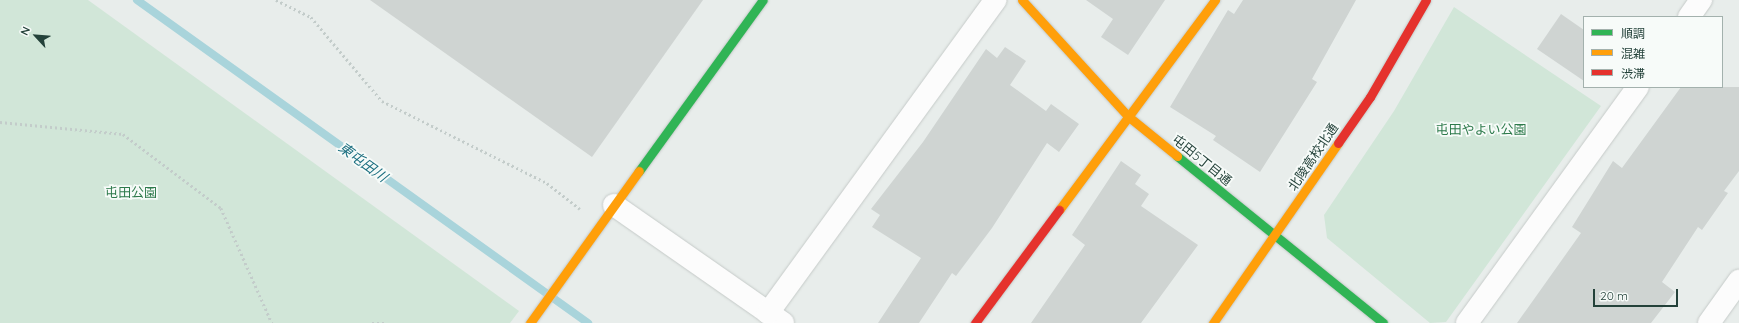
<!DOCTYPE html>
<html>
<head>
<meta charset="utf-8">
<style>
	body { margin:0 }
	#map { position:relative; width:1739px; height:323px; overflow:hidden; background:#e8edeb; font-family:Quicksand,"Noto Sans JP",sans-serif }
	div>[style] { position:absolute }
	.green>* { inset:0; background:#d1e6d8 }
	.stream>* { height:8px; margin:-4px; padding:0 4px; transform-origin:4px; border-radius:4px; background:#a9d4db }
	.building>* { inset:0; background:#cfd4d2 }
	.path>* { height:2.5px; margin-top:-1.25px; transform-origin:0; background:repeating-linear-gradient(90deg,#c3ccca 0 2px,transparent 0 5px) }
	.roads { filter:drop-shadow(0 0 1px #c5cac8) drop-shadow(0 0 1px #c5cac8) }
	.street>* { height:22px; margin:-11px; padding:0 11px; transform-origin:11px; border-radius:11px; background:#fcfcfc }
	.fast>* { height:9px; margin:-4.5px; padding:0 4.5px; transform-origin:4.5px; border-radius:4.5px; background:#30b455 }
	.slow>* { height:9px; margin:-4.5px; padding:0 4.5px; transform-origin:4.5px; border-radius:4.5px; background:#ff9f0a }
	.jam>* { height:9px; margin:-4.5px; padding:0 4.5px; transform-origin:4.5px; border-radius:4.5px; background:#e5322d }
	span { translate:-50% -50%; white-space:nowrap; text-align:center; line-height:1.15; -webkit-text-stroke:3.5px #f7fbf9; paint-order:stroke }
	.park-label { font-size:13px; color:#2d7a4b }
	.street-label { font-size:13px; color:#24423a }
	.water-label { font-size:14px; color:#1c6f80; font-style:italic }
	.legend { position:absolute; left:1583px; top:16px; width:140px; height:72px; box-sizing:border-box; background:#f7fbf9; border:1px solid #a3b1ad; margin:0; padding:5px 7px; list-style:none; font-size:12px; color:#24423a }
	.legend li { display:flex; align-items:center; gap:8px; height:20px }
	.legend b { width:20px; border:1px solid #a3b1ad }
	.north { position:absolute; left:16px; top:16px; width:40px; height:40px; -webkit-text-stroke:3px #f7fbf9; paint-order:stroke; rotate:296deg; font-size:11px; font-weight:700; line-height:16px; text-align:center; color:#24423a }
	.north::after { content:''; display:block; margin:auto; width:14px; height:18px; background:#24423a; clip-path:polygon(50% 0,100% 100%,50% 72%,0 100%) }
	.scale { position:absolute; left:1593px; top:289px; width:85px; height:18px; box-sizing:border-box; border:2px solid #24423a; border-top:0; padding-left:5px; font-size:12px; line-height:14px; white-space:nowrap; color:#24423a; -webkit-text-stroke:3px #f7fbf9; paint-order:stroke }
</style>
</head>
<body>
<div id="map">
	<div class="green">
		<i style="clip-path:polygon(0 0,88px 0,519px 311px,510px 323px,0 323px)"></i>
		<i style="clip-path:polygon(1454px 7px,1601px 106px,1446px 322px,1430px 323px,1327px 238px,1324px 215px,1394px 111px)"></i>
	</div>
	<div class="stream">
		<i style="left:137px;top:0;width:555px;rotate:35.61deg"></i>
	</div>
	<div class="building">
		<i style="clip-path:polygon(370px 0,703px 0,592px 157px)"></i>
		<i style="clip-path:polygon(1086px 0,1165px 0,1128px 55px,1101px 37px,1113px 19px)"></i>
		<i style="clip-path:polygon(1243px 0,1356px 0,1312px 79px,1317px 82px,1260px 172px,1213px 140px,1216px 136px,1170px 107px,1228px 10px,1234px 14px)"></i>
		<i style="clip-path:polygon(1561px 14px,1584px 30px,1584px 81px,1537px 49px)"></i>
		<i style="clip-path:polygon(1005px 47px,1026px 61px,1010px 85px,1046px 111px,1051px 104px,1079px 124px,1059px 152px,1047px 143px,992px 228px,956px 276px,952px 273px,919px 323px,878px 323px,921px 258px,872px 227px,880px 215px,871px 209px,923px 142px,986px 49px,997px 58px)"></i>
		<i style="clip-path:polygon(1681px 87px,1739px 87px,1739px 171px,1724px 191px,1728px 193px,1702px 230px,1698px 227px,1662px 282px,1675px 292px,1651px 323px,1517px 323px,1581px 233px,1572px 227px,1613px 161px,1622px 168px)"></i>
		<i style="clip-path:polygon(1121px 161px,1141px 175px,1135px 184px,1149px 194px,1141px 206px,1198px 245px,1141px 323px,1031px 323px,1085px 245px,1072px 235px)"></i>
	</div>
	<div class="path">
		<i style="left:276px;top:0;width:39px;rotate:26deg"></i>
		<i style="left:311px;top:17px;width:110px;rotate:49.8deg"></i>
		<i style="left:382px;top:101px;width:184px;rotate:26.4deg"></i>
		<i style="left:547px;top:183px;width:42px;rotate:38.2deg"></i>
		<i style="left:0;top:122px;width:124px;rotate:5.6deg"></i>
		<i style="left:123px;top:134px;width:123px;rotate:37.1deg"></i>
		<i style="left:221px;top:208px;width:126px;rotate:66.1deg"></i>
		<i style="left:372px;top:323px;width:13px"></i>
	</div>
	<div class="roads">
		<div class="street">
			<i style="left:1689px;top:17px;width:21px;rotate:-55deg"></i>
			<i style="left:614px;top:205px;width:206px;rotate:34.9deg"></i>
			<i style="left:768px;top:313px;width:387px;rotate:-54deg"></i>
			<i style="left:1467px;top:323px;width:291px;rotate:-54.1deg"></i>
			<i style="left:1709px;top:323px;width:52px;rotate:-54.5deg"></i>
		</div>
		<div class="fast">
			<i style="left:1177px;top:156px;width:265px;rotate:39deg"></i>
			<i style="left:639px;top:171px;width:211px;rotate:-54.1deg"></i>
		</div>
		<div class="slow">
			<i style="left:1022px;top:0;width:159px;rotate:47.6deg"></i>
			<i style="left:1129px;top:117px;width:62px;rotate:39.1deg"></i>
			<i style="left:1059px;top:210px;width:262px;rotate:-53.4deg"></i>
			<i style="left:530px;top:323px;width:187px;rotate:-54.4deg"></i>
			<i style="left:1213px;top:323px;width:219px;rotate:-55.2deg"></i>
		</div>
		<div class="jam">
			<i style="left:1338px;top:143px;width:56px;rotate:-55.2deg"></i>
			<i style="left:1370px;top:97px;width:112px;rotate:-60deg"></i>
			<i style="left:975px;top:323px;width:141px;rotate:-53.4deg"></i>
		</div>
	</div>
	<div class="park-label">
		<span style="left:1481px;top:129px">屯田やよい公園</span>
		<span style="left:131px;top:192px">屯田公園</span>
	</div>
	<div class="street-label">
		<span style="left:1313px;top:157px;rotate:-56deg">北陵高校北通</span>
		<span style="left:1202px;top:160px;rotate:39deg">屯田5丁目通</span>
	</div>
	<div class="water-label">
		<span style="left:363px;top:162px;rotate:36deg">東屯田川</span>
	</div>
	<ul class="legend">
	<li><b style="height:5px;background:#30b455"></b>順調</li>
	<li><b style="height:5px;background:#ff9f0a"></b>混雑</li>
	<li><b style="height:5px;background:#e5322d"></b>渋滞</li>
	</ul>
	<div class="north">N</div>
	<div class="scale">20 m</div>
</div>
</body>
</html>
